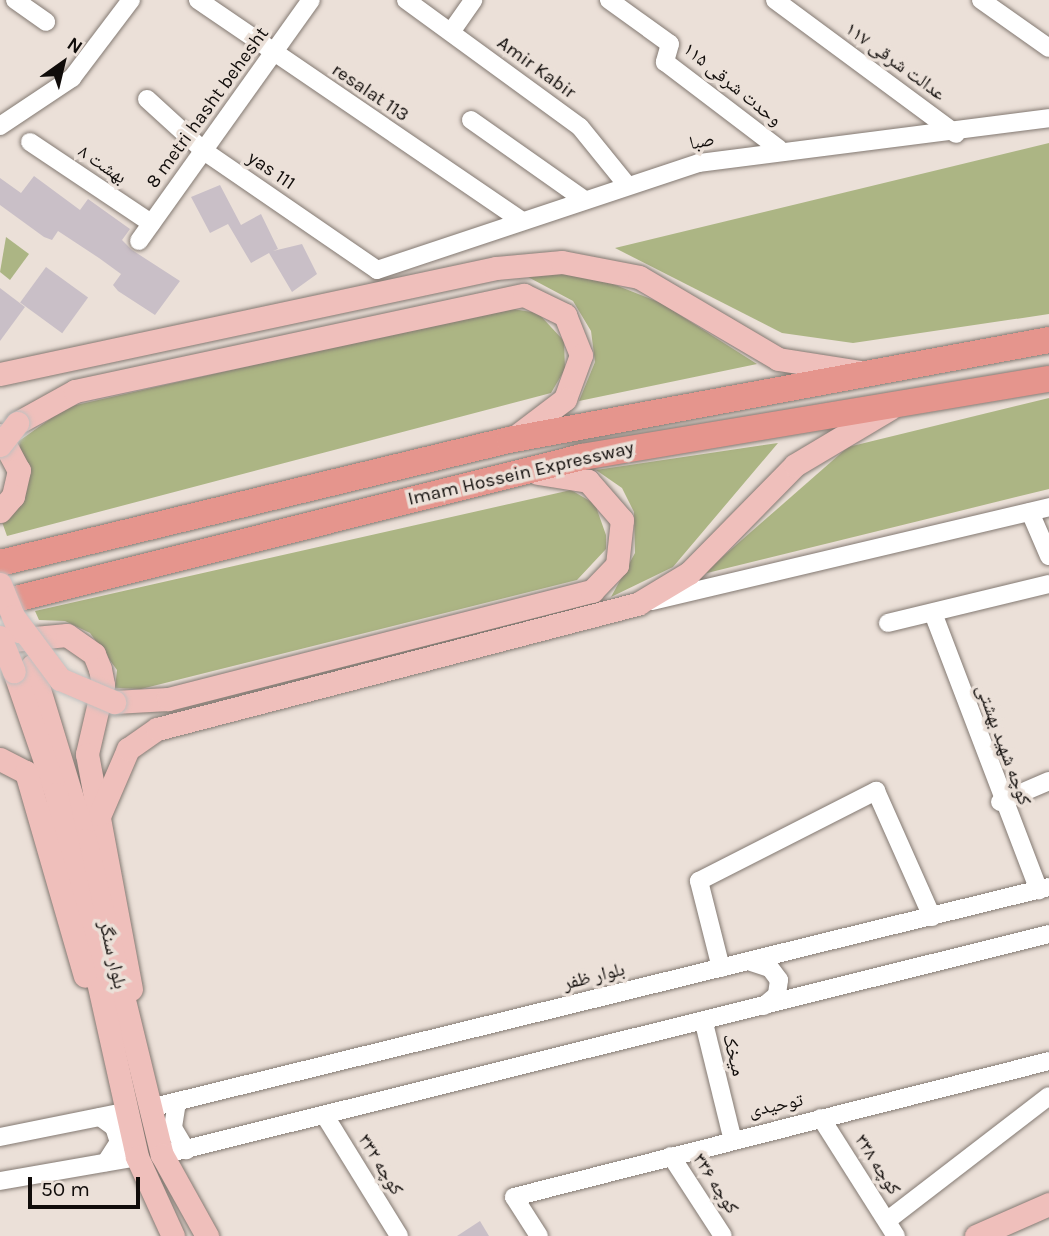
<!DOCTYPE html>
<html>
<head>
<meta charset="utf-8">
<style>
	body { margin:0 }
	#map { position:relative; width:1049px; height:1236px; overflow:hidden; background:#ebe0d8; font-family:Karla,"Noto Naskh Arabic",sans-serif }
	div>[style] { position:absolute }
	.green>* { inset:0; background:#acb584 }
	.building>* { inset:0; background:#c9bfc7; transform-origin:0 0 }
	.roads { filter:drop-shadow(0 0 2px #837972) drop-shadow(0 0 2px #837972) }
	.minor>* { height:18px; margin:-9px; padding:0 9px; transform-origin:9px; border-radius:9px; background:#fff }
	.major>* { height:23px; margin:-11.5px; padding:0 11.5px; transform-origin:11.5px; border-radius:11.5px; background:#efbfbb }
	.highway>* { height:26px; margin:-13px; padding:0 13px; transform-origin:13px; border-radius:13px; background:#e5958d }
	.bridges { filter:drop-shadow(0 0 2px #c1c0bf) drop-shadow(0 0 2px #c1c0bf) }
	.major-bridge>* { height:23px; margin:-11.5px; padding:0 11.5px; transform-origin:11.5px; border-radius:11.5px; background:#efbfbb }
	span { translate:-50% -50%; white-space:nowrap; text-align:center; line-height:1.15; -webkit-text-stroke:7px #ebe0d8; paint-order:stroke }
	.street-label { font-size:19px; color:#100c0a }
	.north { position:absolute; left:28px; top:28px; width:70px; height:70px; -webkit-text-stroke:5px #ebe0d8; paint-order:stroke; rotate:34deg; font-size:19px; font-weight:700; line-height:28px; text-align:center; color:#100c0a }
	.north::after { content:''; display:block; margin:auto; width:24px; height:32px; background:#100c0a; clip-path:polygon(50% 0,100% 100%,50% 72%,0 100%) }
	.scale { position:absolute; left:28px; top:1177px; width:112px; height:32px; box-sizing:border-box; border:4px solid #100c0a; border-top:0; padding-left:9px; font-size:21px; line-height:24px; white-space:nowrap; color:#100c0a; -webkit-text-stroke:5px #ebe0d8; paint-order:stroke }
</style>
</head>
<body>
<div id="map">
	<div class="green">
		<i style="clip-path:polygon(1049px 143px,1049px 314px,853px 343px,782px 333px,615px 248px)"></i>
		<i style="clip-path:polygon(6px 237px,29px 254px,10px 280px,0 272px)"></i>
		<i style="clip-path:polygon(570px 267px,661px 303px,757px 364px,579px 401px,595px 362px,591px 331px,573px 301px,528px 277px)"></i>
		<i style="clip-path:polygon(507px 308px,538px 313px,564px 341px,565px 369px,551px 393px,7px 536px,2px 522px,27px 486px,19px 441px,67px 407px)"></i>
		<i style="clip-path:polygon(1049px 398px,1049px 489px,703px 574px,848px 447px)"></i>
		<i style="clip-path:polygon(778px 443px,673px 567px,611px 597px,635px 553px,634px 512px,622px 488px,596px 470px)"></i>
		<i style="clip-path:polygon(571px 490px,595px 504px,606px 535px,606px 549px,577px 580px,141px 689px,115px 688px,117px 670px,90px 633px,65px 621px,39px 620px,35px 611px)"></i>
	</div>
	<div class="building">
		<i style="clip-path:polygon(34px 176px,80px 210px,88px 199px,130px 229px,122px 240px,132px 250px,180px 281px,155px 315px,118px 291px,113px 285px,121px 274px,99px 258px,58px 231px,52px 240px,44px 237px,0 205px,0 178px,21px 193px)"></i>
		<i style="clip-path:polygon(220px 185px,241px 225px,261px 214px,278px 249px,273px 251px,302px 244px,317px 274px,292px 292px,269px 253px,251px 263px,228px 224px,210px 233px,191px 197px)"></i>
		<i style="left:46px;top:267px;width:52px;height:44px;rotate:36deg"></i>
		<i style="clip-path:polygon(0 288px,25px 307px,0 341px)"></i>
		<i style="clip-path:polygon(480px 1221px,489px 1236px,457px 1236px)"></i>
	</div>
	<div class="roads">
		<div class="minor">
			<i style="left:15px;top:0;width:38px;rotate:35deg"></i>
			<i style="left:198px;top:0;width:390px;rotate:34.3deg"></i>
			<i style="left:406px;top:0;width:215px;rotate:36.1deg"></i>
			<i style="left:580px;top:127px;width:75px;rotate:51deg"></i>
			<i style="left:609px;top:0;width:75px;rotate:35.8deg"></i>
			<i style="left:670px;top:44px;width:19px;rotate:106deg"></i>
			<i style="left:665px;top:62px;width:143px;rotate:37.3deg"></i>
			<i style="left:775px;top:0;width:225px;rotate:36.5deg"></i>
			<i style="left:981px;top:0;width:83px;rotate:35.2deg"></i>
			<i style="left:451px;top:32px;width:39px;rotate:-55deg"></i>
			<i style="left:147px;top:99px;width:77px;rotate:42.4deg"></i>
			<i style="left:204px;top:151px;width:210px;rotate:34.5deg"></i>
			<i style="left:377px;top:270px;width:339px;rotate:-18.4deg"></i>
			<i style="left:699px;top:163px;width:353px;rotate:-7.3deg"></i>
			<i style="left:471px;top:120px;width:137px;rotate:35.2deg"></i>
			<i style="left:0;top:126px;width:87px;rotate:-33.7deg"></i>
			<i style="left:72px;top:78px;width:98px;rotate:-52.9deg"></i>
			<i style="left:30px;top:142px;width:146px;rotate:33.8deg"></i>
			<i style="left:139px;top:241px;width:296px;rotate:-54.5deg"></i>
			<i style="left:1030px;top:512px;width:48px;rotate:66.6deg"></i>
			<i style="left:652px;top:601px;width:408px;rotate:-13.3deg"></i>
			<i style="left:933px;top:613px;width:297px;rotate:69.1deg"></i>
			<i style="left:888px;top:623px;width:166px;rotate:-13.6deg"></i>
			<i style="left:1000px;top:802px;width:53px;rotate:-23.2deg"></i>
			<i style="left:751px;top:962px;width:20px;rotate:18deg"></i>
			<i style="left:770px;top:968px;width:15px;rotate:53deg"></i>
			<i style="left:779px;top:980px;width:15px;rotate:98deg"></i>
			<i style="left:777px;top:995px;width:17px;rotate:140deg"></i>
			<i style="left:721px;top:968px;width:90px;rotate:-104.2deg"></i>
			<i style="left:699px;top:881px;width:199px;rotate:-27deg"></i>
			<i style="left:876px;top:791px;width:138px;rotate:66deg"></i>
			<i style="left:704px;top:1023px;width:117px;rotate:76.2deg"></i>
			<i style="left:177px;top:1102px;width:26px;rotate:99deg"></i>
			<i style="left:173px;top:1128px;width:26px;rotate:59deg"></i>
			<i style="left:150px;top:1108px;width:926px;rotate:-13.81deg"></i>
			<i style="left:325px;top:1116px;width:141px;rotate:58.3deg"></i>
			<i style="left:100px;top:1117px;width:17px;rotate:36deg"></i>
			<i style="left:114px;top:1127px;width:16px;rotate:72deg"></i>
			<i style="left:119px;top:1142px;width:24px;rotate:123deg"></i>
			<i style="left:821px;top:1118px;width:140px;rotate:57.6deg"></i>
			<i style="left:0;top:1137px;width:126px;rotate:-11.4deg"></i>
			<i style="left:162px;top:1155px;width:914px;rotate:-13.99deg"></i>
			<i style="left:671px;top:1156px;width:95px;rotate:57deg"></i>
			<i style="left:0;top:1181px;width:139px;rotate:-9.9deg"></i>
			<i style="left:888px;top:1220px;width:203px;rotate:-37.6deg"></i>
			<i style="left:539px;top:1236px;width:46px;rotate:-122.7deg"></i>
			<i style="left:514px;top:1197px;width:552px;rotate:-14.26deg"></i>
		</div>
		<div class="major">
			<i style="left:0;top:374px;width:507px;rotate:-12.06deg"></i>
			<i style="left:496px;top:268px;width:66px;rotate:-5.2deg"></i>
			<i style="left:562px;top:262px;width:78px;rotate:11deg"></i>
			<i style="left:639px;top:277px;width:161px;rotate:30.5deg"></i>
			<i style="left:778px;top:359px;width:84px;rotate:8.9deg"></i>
			<i style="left:17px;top:423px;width:66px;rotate:-28.9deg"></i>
			<i style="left:75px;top:391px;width:459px;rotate:-12.1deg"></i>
			<i style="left:524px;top:295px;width:46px;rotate:26deg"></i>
			<i style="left:565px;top:315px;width:43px;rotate:68.2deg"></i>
			<i style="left:581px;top:355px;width:47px;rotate:110deg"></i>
			<i style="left:565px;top:399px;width:63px;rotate:142.8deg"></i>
			<i style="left:0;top:435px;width:40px;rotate:62deg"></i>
			<i style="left:19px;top:470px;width:27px;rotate:103deg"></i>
			<i style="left:13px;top:496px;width:20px;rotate:131deg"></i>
			<i style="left:13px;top:640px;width:54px;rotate:-5.3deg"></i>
			<i style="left:67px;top:635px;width:33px;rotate:35deg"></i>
			<i style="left:94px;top:654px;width:16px;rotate:68deg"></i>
			<i style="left:100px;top:669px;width:16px;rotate:79deg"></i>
			<i style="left:103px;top:685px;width:71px;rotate:103.1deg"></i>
			<i style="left:87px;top:754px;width:239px;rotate:79.4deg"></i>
			<i style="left:32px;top:666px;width:182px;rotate:73.1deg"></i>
			<i style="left:85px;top:840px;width:324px;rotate:76.3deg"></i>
			<i style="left:162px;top:1155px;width:93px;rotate:60.9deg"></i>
			<i style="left:14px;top:671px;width:130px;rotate:71.1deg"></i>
			<i style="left:56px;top:794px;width:372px;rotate:77.4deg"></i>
			<i style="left:137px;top:1157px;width:87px;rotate:65.5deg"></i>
			<i style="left:114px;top:702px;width:54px;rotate:-3.2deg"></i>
			<i style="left:168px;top:699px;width:438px;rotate:-14.3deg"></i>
			<i style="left:592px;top:591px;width:36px;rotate:-46deg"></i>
			<i style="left:617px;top:565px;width:45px;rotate:-83.7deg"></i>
			<i style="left:622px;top:520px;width:52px;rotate:-131.1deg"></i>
			<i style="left:588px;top:481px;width:51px;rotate:-170.9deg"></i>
			<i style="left:0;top:759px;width:29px;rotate:27deg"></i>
			<i style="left:26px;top:772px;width:212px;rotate:73.9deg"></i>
			<i style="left:100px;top:814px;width:71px;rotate:-66.7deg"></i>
			<i style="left:128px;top:749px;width:35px;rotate:-35deg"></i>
			<i style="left:157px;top:729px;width:498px;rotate:-14.6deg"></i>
			<i style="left:639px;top:603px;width:58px;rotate:-31deg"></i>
			<i style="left:689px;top:573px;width:151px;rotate:-45.5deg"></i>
			<i style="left:795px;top:465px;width:109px;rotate:-30.8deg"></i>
			<i style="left:976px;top:1236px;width:80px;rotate:-23.7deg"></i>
		</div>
		<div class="highway">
			<i style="left:0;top:563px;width:524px;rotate:-13.59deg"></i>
			<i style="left:509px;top:440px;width:549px;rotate:-10.49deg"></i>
			<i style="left:0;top:603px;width:600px;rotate:-14.08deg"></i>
			<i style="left:582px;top:457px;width:473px;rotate:-9.5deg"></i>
		</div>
	</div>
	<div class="bridges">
		<div class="major-bridge">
			<i style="left:0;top:445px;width:28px;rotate:-52deg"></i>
			<i style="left:0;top:584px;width:51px;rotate:68deg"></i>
			<i style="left:13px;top:616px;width:79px;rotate:53.3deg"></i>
			<i style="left:60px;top:679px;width:59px;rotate:23.1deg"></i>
			<i style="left:0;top:637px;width:37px;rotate:68deg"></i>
		</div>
	</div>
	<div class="street-label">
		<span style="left:895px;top:62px;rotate:36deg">۱۱۷ عدالت شرقی</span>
		<span style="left:536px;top:68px;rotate:36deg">Amir Kabir</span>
		<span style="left:732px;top:85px;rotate:39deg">۱۱۵ وحدت شرقی</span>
		<span style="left:370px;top:93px;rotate:34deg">resalat 113</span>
		<span style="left:208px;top:108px;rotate:-54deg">8 metri hasht behesht</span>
		<span style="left:702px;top:142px;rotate:-12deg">صبا</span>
		<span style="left:102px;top:165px;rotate:34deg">۸ بهشت</span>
		<span style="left:271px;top:171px;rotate:34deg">yas 111</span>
		<span style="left:521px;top:474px;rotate:-13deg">Imam Hossein Expressway</span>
		<span style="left:1003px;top:745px;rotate:70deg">کوچه شهید بهشتی</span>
		<span style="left:112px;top:955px;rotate:77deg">بلوار سنگر</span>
		<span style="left:594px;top:977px;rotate:-14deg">بلوار ظفر</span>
		<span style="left:733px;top:1055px;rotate:76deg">میخک</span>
		<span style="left:776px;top:1106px;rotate:-12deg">توحیدی</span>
		<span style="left:380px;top:1165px;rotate:58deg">کوچه ۳۳۲</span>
		<span style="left:877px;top:1165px;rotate:57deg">کوچه ۳۳۸</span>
		<span style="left:715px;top:1184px;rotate:57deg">کوچه ۳۳۶</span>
	</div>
	<div class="north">N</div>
	<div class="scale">50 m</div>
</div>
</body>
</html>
